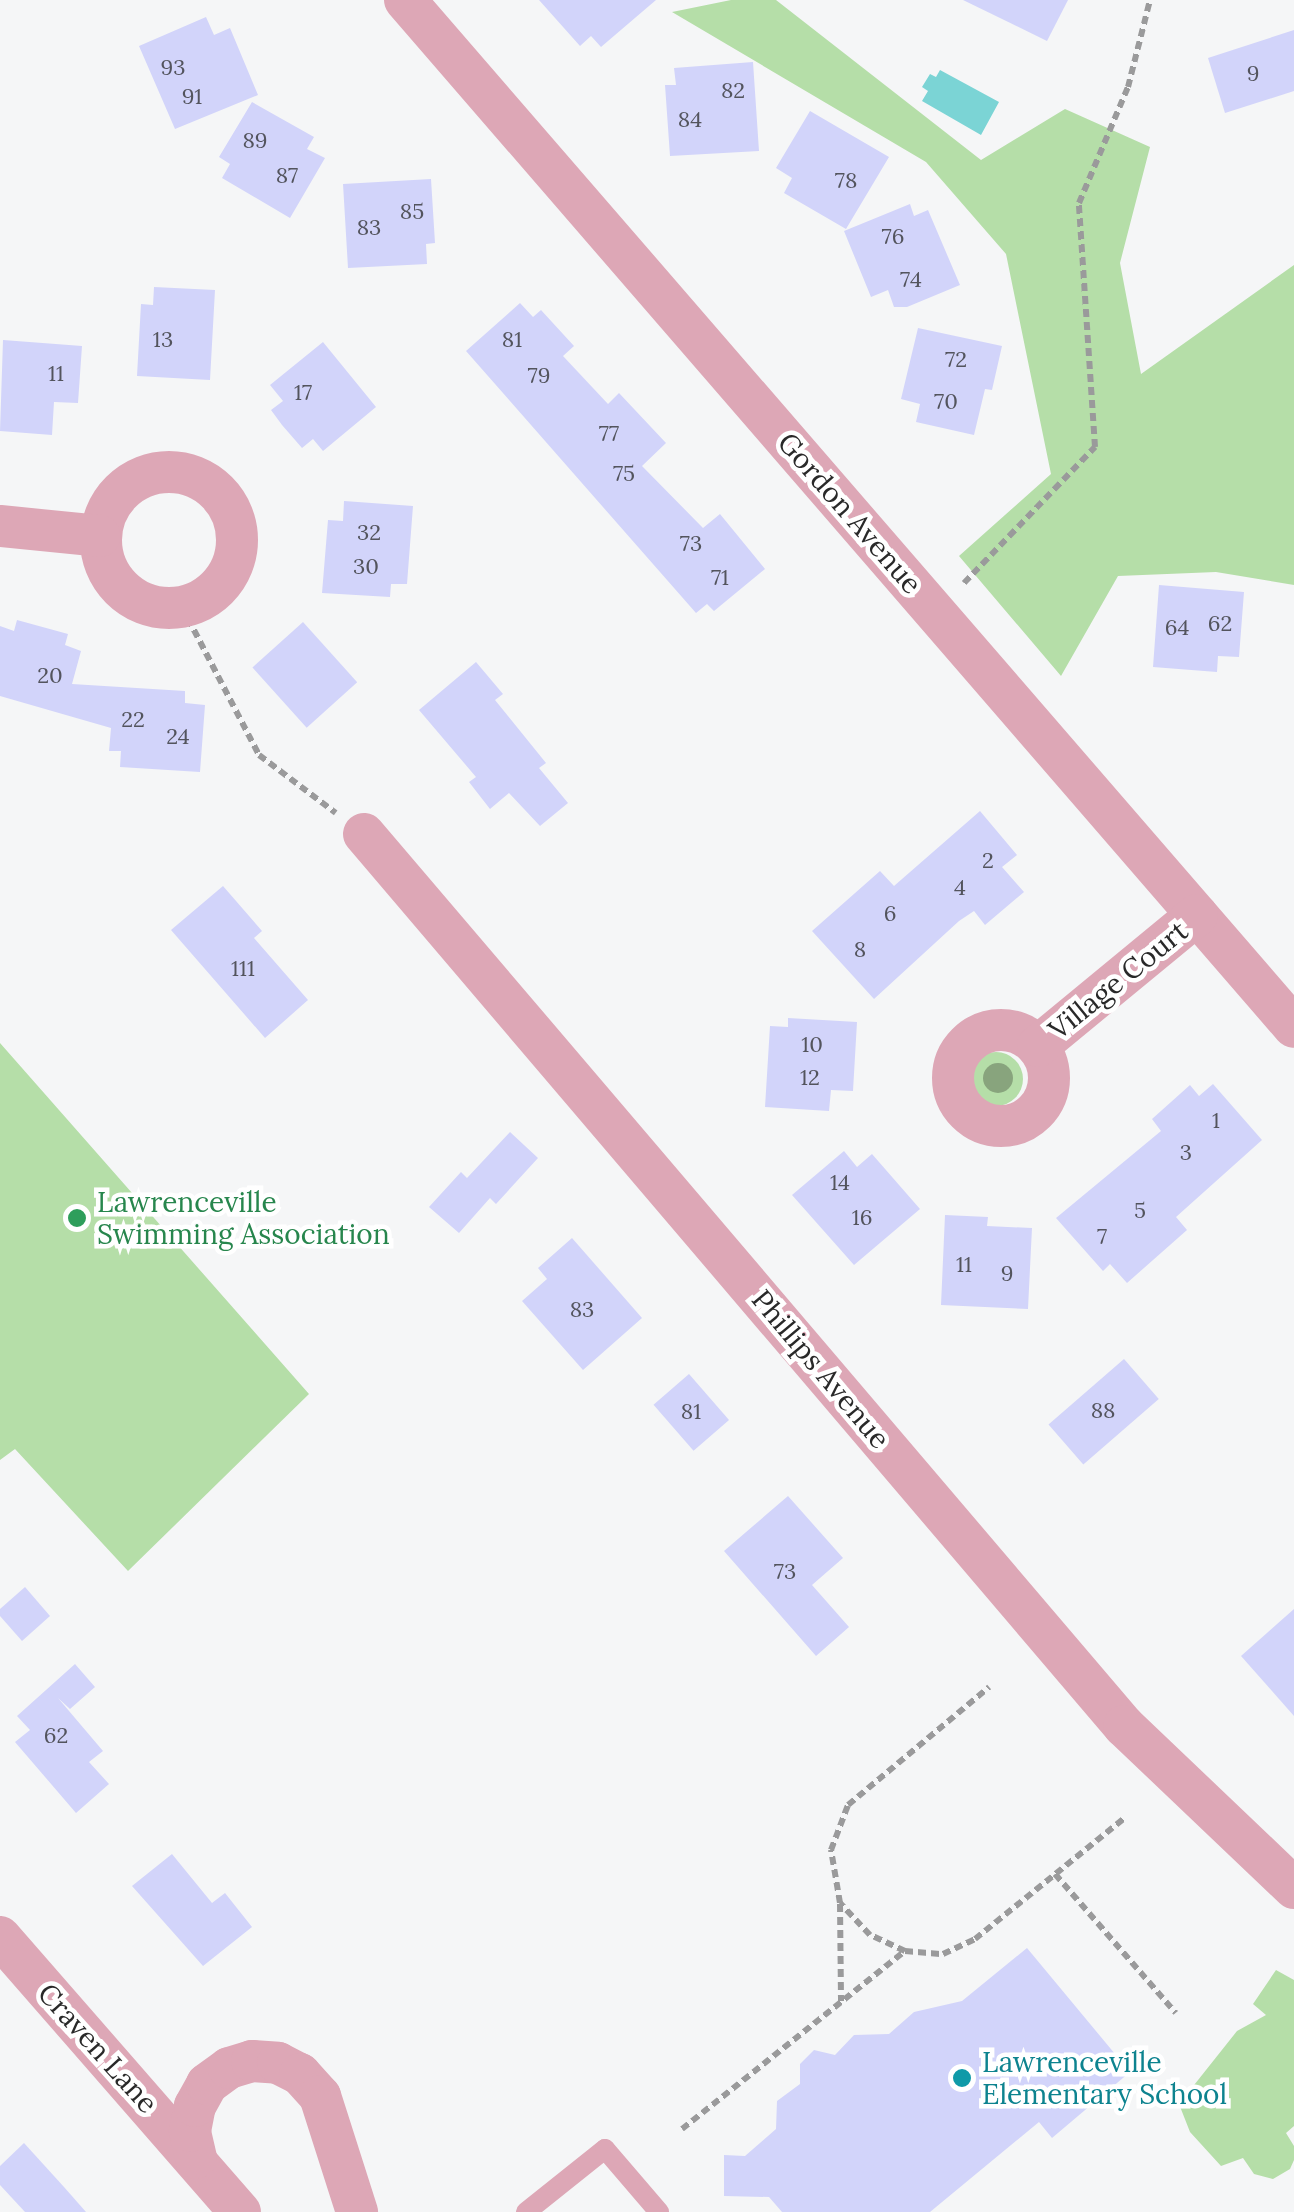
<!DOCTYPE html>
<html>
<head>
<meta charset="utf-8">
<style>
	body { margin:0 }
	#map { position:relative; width:1294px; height:2212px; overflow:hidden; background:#f5f6f7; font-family:Lora,serif }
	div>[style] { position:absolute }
	.green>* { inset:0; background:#b5dea8 }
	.round { border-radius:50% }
	.water>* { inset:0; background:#7bd4d5 }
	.building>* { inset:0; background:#d2d4fa; transform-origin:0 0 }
	.path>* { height:6px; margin-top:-3px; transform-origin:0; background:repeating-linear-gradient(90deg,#9a9a9b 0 8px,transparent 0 13px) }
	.lane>* { height:20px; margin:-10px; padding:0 10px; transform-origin:10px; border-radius:10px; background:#dda7b6 }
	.street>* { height:42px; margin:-21px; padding:0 21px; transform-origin:21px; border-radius:21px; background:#dda7b6 }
	.street>.ring { margin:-21px; padding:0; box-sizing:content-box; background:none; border:42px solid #dda7b6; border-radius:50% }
	.trees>* { width:30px; height:30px; margin:-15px; border-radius:50%; background:#88a47d }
	.dots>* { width:28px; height:28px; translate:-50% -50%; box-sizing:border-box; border:5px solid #fff; border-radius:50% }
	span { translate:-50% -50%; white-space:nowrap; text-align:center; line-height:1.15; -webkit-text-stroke:9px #fff; paint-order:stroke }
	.number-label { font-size:22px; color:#53545d }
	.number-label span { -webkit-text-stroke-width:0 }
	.street-label { font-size:28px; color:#292929 }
	.leisure-label { font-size:28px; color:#27864d }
	.left { translate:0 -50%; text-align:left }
	.culture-label { font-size:28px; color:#0d838f }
</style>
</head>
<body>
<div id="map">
	<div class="green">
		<i style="clip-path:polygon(731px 0,776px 0,981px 160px,1065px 109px,1150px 147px,1120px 263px,1141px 374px,1294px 265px,1294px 585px,1216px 572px,1118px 576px,1061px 676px,959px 556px,1051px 474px,1006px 254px,926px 162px,672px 12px)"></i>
		<i style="clip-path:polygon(0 1043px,309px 1394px,128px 1571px,15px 1449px,0 1460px)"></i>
		<i class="round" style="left:969px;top:1052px;width:54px;height:54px"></i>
		<i style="clip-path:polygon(1276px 1970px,1294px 1980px,1294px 2126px,1286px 2133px,1294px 2146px,1294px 2160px,1290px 2169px,1273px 2179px,1254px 2174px,1243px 2158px,1221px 2166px,1190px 2132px,1179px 2104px,1237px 2031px,1266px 2015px,1253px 2004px)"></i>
	</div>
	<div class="water">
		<i style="clip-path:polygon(940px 70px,999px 102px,981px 135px,922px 101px,928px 91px,922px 87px,930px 74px,936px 77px)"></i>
	</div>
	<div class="building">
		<i style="clip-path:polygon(539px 0,656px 0,601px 47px,591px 36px,580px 46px)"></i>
		<i style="clip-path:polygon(963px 0,1068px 0,1047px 41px)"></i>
		<i style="clip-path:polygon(206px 17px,214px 35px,230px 28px,258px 95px,175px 129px,139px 46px)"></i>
		<i style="clip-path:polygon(1294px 30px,1294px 91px,1225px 113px,1208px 58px)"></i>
		<i style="clip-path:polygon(753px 62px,759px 151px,670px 156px,665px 85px,676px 85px,674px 68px)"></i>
		<i style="clip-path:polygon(252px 102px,314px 137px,307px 149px,325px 158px,290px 218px,222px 178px,230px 164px,219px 157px)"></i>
		<i style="clip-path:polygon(810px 111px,889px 157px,846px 229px,784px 193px,792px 178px,776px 168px)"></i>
		<i style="clip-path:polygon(431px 179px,435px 243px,426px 244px,427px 264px,348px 268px,343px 184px)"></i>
		<i style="clip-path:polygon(910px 204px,914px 216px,928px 210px,960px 285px,907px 307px,894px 307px,888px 290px,871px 297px,844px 231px)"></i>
		<i style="clip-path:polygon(154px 287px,215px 290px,210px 380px,137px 376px,141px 304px,153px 305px)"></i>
		<i style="clip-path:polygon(520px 303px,533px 317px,541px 310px,574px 346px,563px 356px,608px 404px,619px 393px,666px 443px,642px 466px,703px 528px,720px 514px,765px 569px,714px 611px,707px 604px,696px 613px,466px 351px)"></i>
		<i style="clip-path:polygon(918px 328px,1002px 346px,992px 390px,985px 389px,974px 435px,916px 422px,920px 404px,901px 399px)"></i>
		<i style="clip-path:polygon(3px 340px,82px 346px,78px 403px,54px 402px,52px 435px,0 431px)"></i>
		<i style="clip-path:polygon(323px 342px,376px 407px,323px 451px,313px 439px,302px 448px,282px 425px,271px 410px,283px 401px,270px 385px)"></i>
		<i style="clip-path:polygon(344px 501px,413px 506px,407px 584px,391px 584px,390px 597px,322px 593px,328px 520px,343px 521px)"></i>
		<i style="clip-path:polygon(1159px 585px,1244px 592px,1239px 657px,1218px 656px,1217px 672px,1153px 667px)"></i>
		<i style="clip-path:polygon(17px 620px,68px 634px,65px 645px,81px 651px,72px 684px,185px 691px,185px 703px,205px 705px,200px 772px,120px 767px,121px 751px,109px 751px,111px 728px,0 696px,0 626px,14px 631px)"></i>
		<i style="left:303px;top:622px;width:81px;height:68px;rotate:48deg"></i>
		<i style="clip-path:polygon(476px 662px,503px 694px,495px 700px,546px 763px,539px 768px,568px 803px,540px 826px,509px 793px,490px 809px,469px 782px,476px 777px,419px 710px)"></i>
		<i style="clip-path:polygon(980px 811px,1017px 855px,1002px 867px,1024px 892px,985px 925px,974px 911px,959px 921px,874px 999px,812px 931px,880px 871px,894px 886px)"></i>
		<i style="clip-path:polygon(223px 886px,262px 931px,254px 938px,308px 1000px,265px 1038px,171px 930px)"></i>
		<i style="clip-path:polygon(788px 1018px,857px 1022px,853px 1091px,831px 1090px,829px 1111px,765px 1107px,770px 1026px,788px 1027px)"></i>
		<i style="clip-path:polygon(1213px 1084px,1262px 1140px,1176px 1217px,1187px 1230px,1127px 1283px,1110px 1264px,1103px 1271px,1056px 1218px,1161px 1131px,1152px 1119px,1190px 1085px,1199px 1096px)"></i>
		<i style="clip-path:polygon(510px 1132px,538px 1158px,496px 1204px,490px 1198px,459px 1233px,429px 1207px,461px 1172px,467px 1178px)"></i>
		<i style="clip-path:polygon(844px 1151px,857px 1167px,872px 1154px,920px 1209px,854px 1265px,792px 1195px)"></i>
		<i style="clip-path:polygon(945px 1215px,988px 1217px,987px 1226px,1032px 1228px,1028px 1309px,941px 1305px)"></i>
		<i style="clip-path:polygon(572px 1238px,642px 1318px,583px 1370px,522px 1301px,547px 1279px,538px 1268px)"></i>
		<i style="left:1124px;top:1359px;width:53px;height:100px;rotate:49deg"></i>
		<i style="left:689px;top:1374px;width:61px;height:47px;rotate:49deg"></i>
		<i style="clip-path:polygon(788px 1496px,843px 1558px,812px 1585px,849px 1627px,816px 1656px,724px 1551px)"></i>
		<i style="clip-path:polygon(25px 1587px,50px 1616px,22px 1641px,0 1616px,0 1609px)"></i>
		<i style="clip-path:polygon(1294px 1609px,1294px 1716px,1241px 1656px)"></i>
		<i style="clip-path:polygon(75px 1664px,95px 1687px,70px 1709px,58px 1698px,103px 1751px,89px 1762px,109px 1784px,76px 1813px,15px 1742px,30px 1730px,17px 1716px)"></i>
		<i style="clip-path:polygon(172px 1854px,212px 1903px,225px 1893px,252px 1927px,203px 1966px,132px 1886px)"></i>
		<i style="clip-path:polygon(1027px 1948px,1130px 2072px,1052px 2138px,1039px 2122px,930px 2212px,782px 2212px,769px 2197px,724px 2196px,724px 2155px,745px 2156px,776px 2129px,777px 2101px,800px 2084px,800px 2064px,814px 2050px,835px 2055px,854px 2035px,889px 2034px,914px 2012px,962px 2001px)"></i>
		<i style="clip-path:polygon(24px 2143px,64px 2187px,86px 2212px,25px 2212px,0 2185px,0 2166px)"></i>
	</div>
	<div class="path">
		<i style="left:964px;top:583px;width:189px;rotate:-46.1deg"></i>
		<i style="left:1095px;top:447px;width:245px;rotate:-93.8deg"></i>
		<i style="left:1079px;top:203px;width:126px;rotate:-67.1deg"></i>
		<i style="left:1128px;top:87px;width:90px;rotate:-75.8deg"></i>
		<i style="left:182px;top:607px;width:167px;rotate:62.5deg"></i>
		<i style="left:259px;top:755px;width:96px;rotate:37deg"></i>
		<i style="left:1055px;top:1874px;width:184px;rotate:49deg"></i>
		<i style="left:840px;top:1904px;width:97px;rotate:89.4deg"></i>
		<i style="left:905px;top:1951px;width:38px;rotate:-155deg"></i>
		<i style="left:870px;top:1935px;width:44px;rotate:-133.2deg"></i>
		<i style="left:840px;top:1903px;width:54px;rotate:-99.6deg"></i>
		<i style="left:831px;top:1850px;width:48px;rotate:-69.3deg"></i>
		<i style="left:848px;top:1805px;width:184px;rotate:-39.9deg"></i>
		<i style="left:682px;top:2129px;width:285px;rotate:-38.6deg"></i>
		<i style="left:905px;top:1951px;width:38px;rotate:5deg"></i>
		<i style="left:943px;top:1954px;width:35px;rotate:-25deg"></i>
		<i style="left:975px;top:1939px;width:191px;rotate:-39deg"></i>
	</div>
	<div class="lane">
		<i style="left:526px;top:2212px;width:101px;rotate:-38.6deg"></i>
		<i style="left:605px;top:2149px;width:83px;rotate:49.4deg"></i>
	</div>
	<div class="street">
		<i style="left:405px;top:0;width:1358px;rotate:49.12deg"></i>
		<i class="ring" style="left:101px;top:472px;width:94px;height:94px"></i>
		<i style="left:0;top:526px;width:100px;rotate:5.7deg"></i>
		<i style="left:364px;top:834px;width:1172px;rotate:49.57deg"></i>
		<i style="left:1124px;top:1726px;width:235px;rotate:43.6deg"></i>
		<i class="ring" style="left:953px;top:1030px;width:54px;height:54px"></i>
		<i style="left:1038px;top:1046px;width:206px;rotate:-39.5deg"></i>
		<i style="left:0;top:1937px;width:365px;rotate:48.9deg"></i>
		<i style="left:196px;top:2158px;width:28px;rotate:-103deg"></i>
		<i style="left:190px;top:2131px;width:25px;rotate:-79deg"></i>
		<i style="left:195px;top:2106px;width:25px;rotate:-61deg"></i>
		<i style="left:207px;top:2084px;width:27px;rotate:-36deg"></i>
		<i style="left:229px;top:2068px;width:24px;rotate:-17deg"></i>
		<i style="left:252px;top:2061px;width:26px;rotate:4deg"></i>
		<i style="left:278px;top:2063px;width:25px;rotate:27deg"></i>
		<i style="left:300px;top:2074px;width:30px;rotate:48deg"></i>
		<i style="left:320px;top:2096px;width:122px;rotate:72.3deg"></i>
	</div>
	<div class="trees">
		<i style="left:998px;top:1078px"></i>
	</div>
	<div class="dots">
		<i style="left:77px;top:1218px;background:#2e9e5b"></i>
		<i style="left:962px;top:2078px;background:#0f9aa8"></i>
	</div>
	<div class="number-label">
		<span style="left:173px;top:68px">93</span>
		<span style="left:1253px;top:74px">9</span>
		<span style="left:733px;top:91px">82</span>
		<span style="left:192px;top:97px">91</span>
		<span style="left:690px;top:120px">84</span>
		<span style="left:255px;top:141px">89</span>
		<span style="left:287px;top:176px">87</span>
		<span style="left:846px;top:181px">78</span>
		<span style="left:412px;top:212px">85</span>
		<span style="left:369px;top:228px">83</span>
		<span style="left:893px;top:237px">76</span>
		<span style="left:911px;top:280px">74</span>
		<span style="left:163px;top:340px">13</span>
		<span style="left:512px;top:340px">81</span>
		<span style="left:956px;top:360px">72</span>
		<span style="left:56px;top:374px">11</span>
		<span style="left:539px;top:376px">79</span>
		<span style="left:303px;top:393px">17</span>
		<span style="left:946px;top:402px">70</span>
		<span style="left:609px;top:434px">77</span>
		<span style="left:624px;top:474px">75</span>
		<span style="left:369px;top:533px">32</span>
		<span style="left:691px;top:544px">73</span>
		<span style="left:366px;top:567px">30</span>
		<span style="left:720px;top:578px">71</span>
		<span style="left:1220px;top:624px">62</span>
		<span style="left:1177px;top:628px">64</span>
		<span style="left:50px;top:676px">20</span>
		<span style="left:133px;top:720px">22</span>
		<span style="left:178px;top:737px">24</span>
		<span style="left:988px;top:861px">2</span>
		<span style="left:960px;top:888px">4</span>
		<span style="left:890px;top:914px">6</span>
		<span style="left:860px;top:950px">8</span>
		<span style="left:243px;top:969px">111</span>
		<span style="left:812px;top:1045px">10</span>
		<span style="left:810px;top:1078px">12</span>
		<span style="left:1216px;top:1121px">1</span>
		<span style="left:1186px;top:1153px">3</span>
		<span style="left:840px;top:1183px">14</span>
		<span style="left:1140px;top:1211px">5</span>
		<span style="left:862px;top:1218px">16</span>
		<span style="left:1102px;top:1237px">7</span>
		<span style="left:964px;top:1265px">11</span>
		<span style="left:1007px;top:1274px">9</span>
		<span style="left:582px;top:1310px">83</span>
		<span style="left:1103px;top:1411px">88</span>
		<span style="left:691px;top:1412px">81</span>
		<span style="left:785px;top:1572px">73</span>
		<span style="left:56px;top:1736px">62</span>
	</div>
	<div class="street-label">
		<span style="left:850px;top:513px;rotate:49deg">Gordon Avenue</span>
		<span style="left:1118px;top:980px;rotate:-39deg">Village Court</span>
		<span style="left:821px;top:1369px;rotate:50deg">Phillips Avenue</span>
		<span style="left:98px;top:2048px;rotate:48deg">Craven Lane</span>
	</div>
	<div class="leisure-label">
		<span class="left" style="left:97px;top:1218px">Lawrenceville<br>Swimming Association</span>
	</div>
	<div class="culture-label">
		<span class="left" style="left:982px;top:2078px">Lawrenceville<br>Elementary School</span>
	</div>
</div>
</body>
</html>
